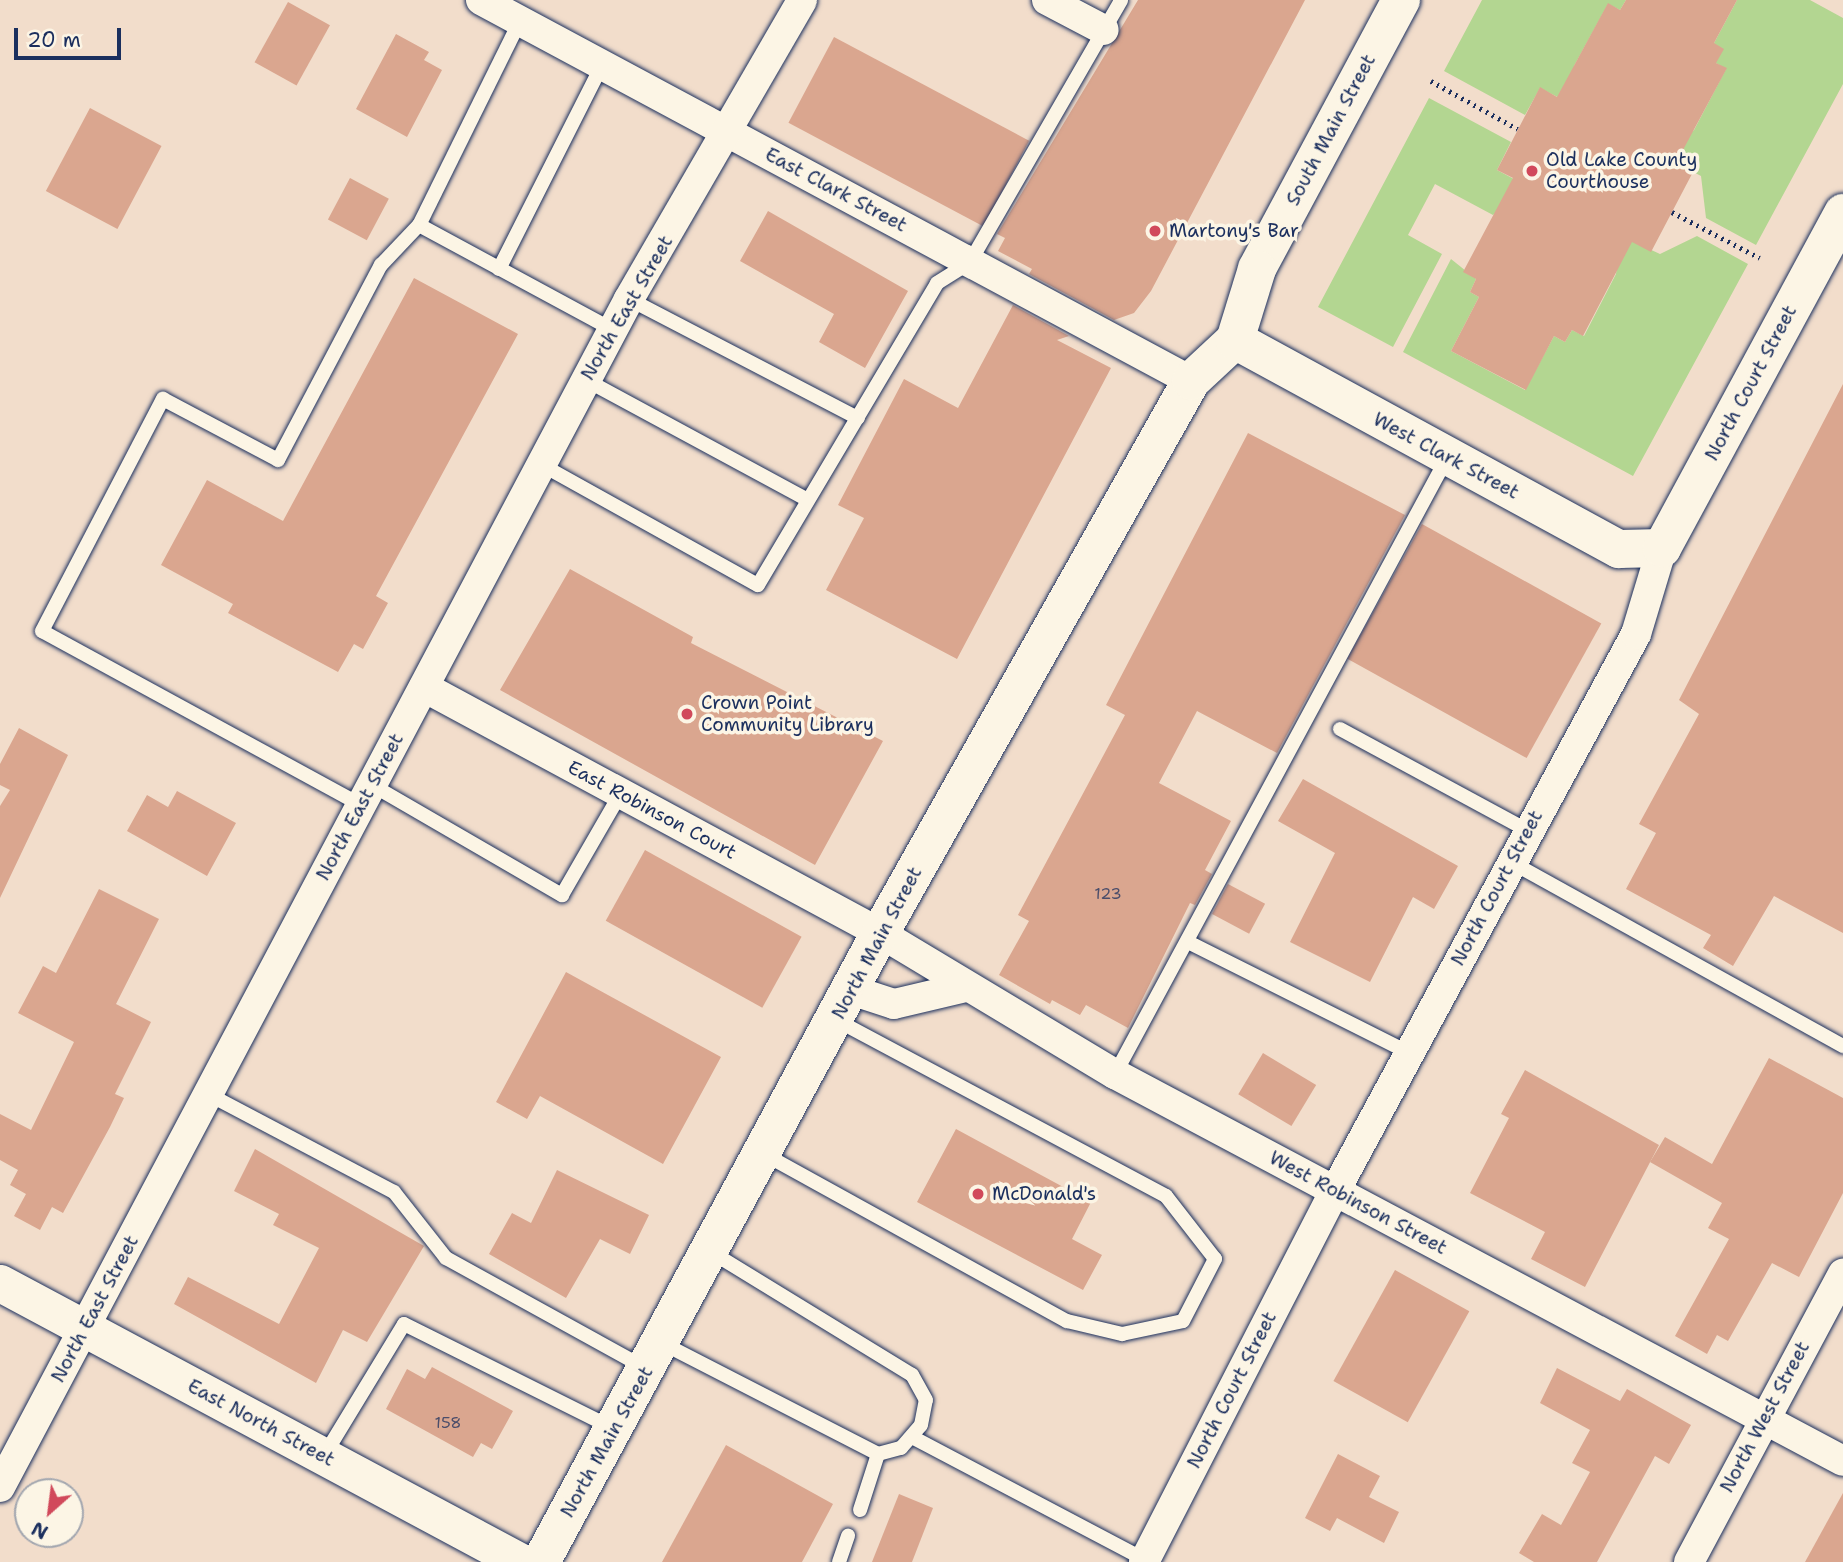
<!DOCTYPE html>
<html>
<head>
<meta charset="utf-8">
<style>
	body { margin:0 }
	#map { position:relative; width:1843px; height:1562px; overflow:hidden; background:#f2ddcb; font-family:"Shantell Sans",sans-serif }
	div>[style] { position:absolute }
	.green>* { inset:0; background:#b3d691 }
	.building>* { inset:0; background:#daa68f; transform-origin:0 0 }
	.path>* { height:4.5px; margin-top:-2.25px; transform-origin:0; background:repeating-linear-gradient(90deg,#1b2f5e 0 2px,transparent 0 7px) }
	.roads { filter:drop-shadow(0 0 2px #1b2f5e) drop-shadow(0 0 2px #1b2f5e) }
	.service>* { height:14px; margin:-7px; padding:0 7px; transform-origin:7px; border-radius:7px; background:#fcf5e5 }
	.minor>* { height:30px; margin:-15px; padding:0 15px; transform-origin:15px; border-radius:15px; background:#fcf5e5 }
	.tertiary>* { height:37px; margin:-18.5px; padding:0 18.5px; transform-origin:18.5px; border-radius:18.5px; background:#fcf5e5 }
	.secondary>* { height:38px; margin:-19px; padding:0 19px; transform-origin:19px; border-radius:19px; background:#fcf5e5 }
	.primary>* { height:38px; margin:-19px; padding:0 19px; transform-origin:19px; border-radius:19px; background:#fcf5e5 }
	.dots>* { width:19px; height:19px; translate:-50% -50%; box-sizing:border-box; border:4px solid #fcf5e5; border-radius:50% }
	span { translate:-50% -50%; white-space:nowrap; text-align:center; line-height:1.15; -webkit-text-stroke:7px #fcf5e5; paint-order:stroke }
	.number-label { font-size:16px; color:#4b4d6a }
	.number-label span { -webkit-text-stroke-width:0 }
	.street-label { font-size:19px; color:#1b2f5e }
	.poi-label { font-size:19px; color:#1b2f5e }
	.left { translate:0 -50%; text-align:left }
	.north { position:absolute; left:14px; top:1478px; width:70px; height:70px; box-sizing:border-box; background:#fcf5e5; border:2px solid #a2a6af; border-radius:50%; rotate:208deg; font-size:19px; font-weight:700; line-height:28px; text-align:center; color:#1b2f5e }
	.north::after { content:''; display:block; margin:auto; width:24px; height:32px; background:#d1495b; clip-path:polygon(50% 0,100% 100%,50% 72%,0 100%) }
	.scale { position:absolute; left:14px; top:28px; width:107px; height:32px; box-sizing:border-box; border:4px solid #1b2f5e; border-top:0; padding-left:9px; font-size:21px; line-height:24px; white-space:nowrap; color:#1b2f5e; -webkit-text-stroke:5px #fcf5e5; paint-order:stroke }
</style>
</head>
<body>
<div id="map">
	<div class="green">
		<i style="clip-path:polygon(1482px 0,1626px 0,1620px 10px,1608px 4px,1574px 66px,1571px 104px,1540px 88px,1525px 115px,1444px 71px)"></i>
		<i style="clip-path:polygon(1737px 0,1810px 0,1843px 18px,1843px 84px,1756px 245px,1706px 218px,1701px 176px,1665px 157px,1694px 130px,1726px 69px,1716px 63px,1714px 43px)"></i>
		<i style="clip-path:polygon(1429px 98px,1511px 142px,1497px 170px,1525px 185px,1493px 215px,1435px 184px,1408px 235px,1442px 254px,1393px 347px,1318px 307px)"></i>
		<i style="clip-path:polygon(1621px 236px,1660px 254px,1697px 236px,1748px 264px,1633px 476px,1403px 352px,1451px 259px,1476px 279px,1470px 292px,1479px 297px,1451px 351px,1525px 390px,1554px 336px,1565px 342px,1572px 330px,1584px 336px,1616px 274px)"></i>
	</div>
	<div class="building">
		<i style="clip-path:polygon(1138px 0,1305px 0,1151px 291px,1134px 313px,1114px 320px,1029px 274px,1032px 269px,998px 251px,1005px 238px,997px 234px)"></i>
		<i style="clip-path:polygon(1626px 0,1737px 0,1714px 43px,1724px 49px,1716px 63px,1727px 68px,1676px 163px,1693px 172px,1651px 252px,1632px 242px,1583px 336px,1572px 330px,1565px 342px,1554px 336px,1526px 390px,1451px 351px,1479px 297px,1470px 292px,1476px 279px,1463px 272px,1513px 178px,1497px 170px,1540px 87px,1557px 97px,1608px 3px,1620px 10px)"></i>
		<i style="left:288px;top:2px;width:48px;height:69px;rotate:29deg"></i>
		<i style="clip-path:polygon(396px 34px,429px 52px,424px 60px,442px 70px,407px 137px,356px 109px)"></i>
		<i style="left:834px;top:37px;width:221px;height:97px;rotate:28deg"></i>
		<i style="left:90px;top:108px;width:81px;height:94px;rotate:28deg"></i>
		<i style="left:350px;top:178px;width:44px;height:47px;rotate:28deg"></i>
		<i style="clip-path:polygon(768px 211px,908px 291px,865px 368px,819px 342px,834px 314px,740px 261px)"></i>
		<i style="clip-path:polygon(414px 278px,518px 334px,376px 596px,388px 603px,363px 649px,354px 644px,338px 672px,228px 613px,233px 604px,161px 565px,207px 480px,283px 521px)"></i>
		<i style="clip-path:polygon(1013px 305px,1069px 336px,1057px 340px,1111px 368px,957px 659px,826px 590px,864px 518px,838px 505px,904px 379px,958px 408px)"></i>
		<i style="clip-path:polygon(1843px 384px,1843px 933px,1774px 896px,1733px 966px,1703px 948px,1711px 935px,1626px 889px,1656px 833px,1639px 824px,1699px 714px,1679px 700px)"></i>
		<i style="clip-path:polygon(1248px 433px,1405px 515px,1277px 753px,1197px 711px,1159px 783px,1231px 821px,1205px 870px,1212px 874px,1195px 905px,1190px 903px,1128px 1028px,1086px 1005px,1080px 1015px,1052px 1000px,1050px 1004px,999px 975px,1029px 921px,1018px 915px,1125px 715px,1106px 705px)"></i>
		<i style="left:1422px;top:524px;width:205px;height:154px;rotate:29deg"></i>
		<i style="clip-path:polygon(570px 569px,693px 637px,691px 643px,883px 741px,815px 865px,500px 690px)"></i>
		<i style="clip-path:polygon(19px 728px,68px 755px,0 898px,0 806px,10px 790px,0 785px,0 764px)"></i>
		<i style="clip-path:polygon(1303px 779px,1458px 866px,1434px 909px,1413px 897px,1370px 982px,1290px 942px,1335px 853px,1278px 821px)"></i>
		<i style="clip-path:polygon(177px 791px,236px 823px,207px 876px,127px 831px,147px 795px,168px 807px)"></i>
		<i style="left:645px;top:850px;width:179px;height:81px;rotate:29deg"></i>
		<i style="left:1228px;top:884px;width:42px;height:34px;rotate:28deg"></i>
		<i style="clip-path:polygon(99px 889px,159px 919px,116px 1004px,151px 1022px,115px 1094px,124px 1098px,110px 1127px,63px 1213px,52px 1207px,40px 1230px,14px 1216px,26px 1194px,10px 1185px,18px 1170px,0 1160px,0 1114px,31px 1130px,74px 1042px,18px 1013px,43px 966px,56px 973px)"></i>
		<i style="clip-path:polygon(566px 972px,721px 1057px,663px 1164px,540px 1096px,527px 1119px,496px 1102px)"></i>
		<i style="left:1263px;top:1053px;width:62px;height:48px;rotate:31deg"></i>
		<i style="clip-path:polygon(1769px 1058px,1843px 1098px,1843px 1193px,1799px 1277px,1772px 1263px,1728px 1341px,1717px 1335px,1707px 1354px,1675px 1336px,1729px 1239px,1708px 1228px,1722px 1203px,1650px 1162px,1665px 1137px,1712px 1164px)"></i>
		<i style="clip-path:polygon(1525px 1070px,1659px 1145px,1585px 1287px,1531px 1259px,1545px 1232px,1470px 1193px,1509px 1118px,1501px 1114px)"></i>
		<i style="clip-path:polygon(956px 1129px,1091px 1202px,1072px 1239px,1102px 1255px,1083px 1290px,917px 1202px)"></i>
		<i style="clip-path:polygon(255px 1149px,424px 1246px,367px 1342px,343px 1330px,316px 1383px,174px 1304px,188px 1277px,279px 1324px,319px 1248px,273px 1225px,279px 1214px,234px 1191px)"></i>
		<i style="clip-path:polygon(557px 1170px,649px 1215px,630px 1254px,600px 1239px,566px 1298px,489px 1254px,512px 1213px,531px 1223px)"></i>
		<i style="left:1395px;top:1270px;width:85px;height:127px;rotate:29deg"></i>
		<i style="clip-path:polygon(432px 1367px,513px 1411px,492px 1449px,481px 1443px,473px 1457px,386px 1409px,407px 1369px,425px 1379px)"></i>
		<i style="clip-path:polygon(1557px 1368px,1620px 1401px,1627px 1389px,1691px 1425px,1669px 1464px,1655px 1456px,1597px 1562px,1534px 1562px,1519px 1553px,1542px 1514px,1561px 1525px,1590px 1472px,1572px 1463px,1590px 1430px,1540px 1403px)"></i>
		<i style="clip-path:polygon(726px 1445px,833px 1504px,802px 1562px,662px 1562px)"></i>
		<i style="clip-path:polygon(1338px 1454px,1380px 1476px,1369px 1497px,1399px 1512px,1384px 1543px,1337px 1518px,1330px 1531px,1305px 1518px)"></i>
		<i style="clip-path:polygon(1843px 1493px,1843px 1562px,1805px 1562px)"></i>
		<i style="clip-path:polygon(899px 1494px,933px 1508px,912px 1562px,872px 1562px)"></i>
	</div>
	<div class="path">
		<i style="left:1431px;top:81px;width:99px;rotate:28.9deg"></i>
		<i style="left:1672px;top:212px;width:99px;rotate:27.6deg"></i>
	</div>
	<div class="roads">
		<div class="service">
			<i style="left:520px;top:21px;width:228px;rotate:116.3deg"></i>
			<i style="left:419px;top:225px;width:221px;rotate:28.4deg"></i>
			<i style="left:499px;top:269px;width:229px;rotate:-63.2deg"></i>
			<i style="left:629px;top:299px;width:258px;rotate:27.5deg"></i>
			<i style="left:586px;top:380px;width:252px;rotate:28.4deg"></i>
			<i style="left:542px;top:465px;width:247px;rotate:29.1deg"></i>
			<i style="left:758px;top:585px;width:351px;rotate:-59.3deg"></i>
			<i style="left:937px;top:283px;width:39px;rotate:-32deg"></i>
			<i style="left:970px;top:262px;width:302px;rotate:-60deg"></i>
			<i style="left:1340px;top:729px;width:213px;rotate:28.4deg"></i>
			<i style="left:372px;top:785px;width:220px;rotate:30.1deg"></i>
			<i style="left:562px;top:895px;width:118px;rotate:-60deg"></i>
			<i style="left:361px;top:805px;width:363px;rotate:-151.4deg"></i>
			<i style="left:42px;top:631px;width:262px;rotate:-62.5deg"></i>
			<i style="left:163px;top:399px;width:130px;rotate:27.9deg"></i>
			<i style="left:278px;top:460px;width:221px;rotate:-62.2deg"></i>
			<i style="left:381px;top:265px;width:55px;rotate:-46.5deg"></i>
			<i style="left:1511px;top:862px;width:380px;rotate:29deg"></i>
			<i style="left:1190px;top:943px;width:246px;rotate:26.6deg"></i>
			<i style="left:1115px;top:1074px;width:702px;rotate:-61.68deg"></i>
			<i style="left:208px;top:1094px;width:210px;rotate:27.8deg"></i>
			<i style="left:394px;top:1192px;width:84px;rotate:51.8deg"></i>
			<i style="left:446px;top:1258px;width:227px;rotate:28.9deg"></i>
			<i style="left:764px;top:1154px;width:346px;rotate:28.9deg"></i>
			<i style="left:1067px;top:1321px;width:57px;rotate:13.3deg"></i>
			<i style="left:1122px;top:1334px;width:62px;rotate:-12deg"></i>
			<i style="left:1183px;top:1321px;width:70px;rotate:-62.7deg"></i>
			<i style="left:1215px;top:1259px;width:80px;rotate:-127.9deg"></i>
			<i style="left:1166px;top:1196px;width:374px;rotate:-151.9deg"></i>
			<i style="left:662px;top:1343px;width:243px;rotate:27.2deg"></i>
			<i style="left:878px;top:1454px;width:24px;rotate:-15deg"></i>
			<i style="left:901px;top:1448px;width:30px;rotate:-49deg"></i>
			<i style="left:921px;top:1425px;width:25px;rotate:-79deg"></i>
			<i style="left:926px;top:1400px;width:29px;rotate:-119deg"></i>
			<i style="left:912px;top:1375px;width:236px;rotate:-148.5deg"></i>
			<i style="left:912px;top:1437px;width:263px;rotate:27.8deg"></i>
			<i style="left:325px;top:1454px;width:152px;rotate:-58.7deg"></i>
			<i style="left:404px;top:1324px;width:233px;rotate:26.5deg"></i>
			<i style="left:860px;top:1510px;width:59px;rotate:-72.2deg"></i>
			<i style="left:839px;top:1562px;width:28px;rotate:-71deg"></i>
		</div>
		<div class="minor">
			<i style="left:481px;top:0;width:806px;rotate:28.22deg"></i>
			<i style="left:1047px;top:0;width:64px;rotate:27.8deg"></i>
			<i style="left:424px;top:687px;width:518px;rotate:28.35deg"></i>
			<i style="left:880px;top:933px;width:274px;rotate:31deg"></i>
			<i style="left:1115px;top:1074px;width:824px;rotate:27.99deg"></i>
			<i style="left:851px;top:990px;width:45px;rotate:18deg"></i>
			<i style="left:894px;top:1004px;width:74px;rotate:-13.3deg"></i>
			<i style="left:0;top:1487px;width:1344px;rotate:-62.1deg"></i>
			<i style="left:629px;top:299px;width:345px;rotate:-59.9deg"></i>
			<i style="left:1144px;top:1562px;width:417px;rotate:-62.8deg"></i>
			<i style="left:1335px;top:1191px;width:633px;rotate:-61.61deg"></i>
			<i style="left:1636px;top:634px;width:90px;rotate:-73.2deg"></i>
			<i style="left:1689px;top:1562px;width:327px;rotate:-61.9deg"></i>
		</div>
		<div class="tertiary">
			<i style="left:0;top:1283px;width:591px;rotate:28.17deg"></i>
		</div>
		<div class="secondary">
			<i style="left:541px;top:1562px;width:715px;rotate:-61.68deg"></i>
			<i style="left:880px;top:933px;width:634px;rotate:-60.6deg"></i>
			<i style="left:1191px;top:381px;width:60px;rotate:-43deg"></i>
		</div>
		<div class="primary">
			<i style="left:1401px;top:0;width:305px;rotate:118.2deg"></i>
			<i style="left:1257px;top:269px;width:74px;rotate:107.2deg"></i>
			<i style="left:1235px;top:340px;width:437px;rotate:28.6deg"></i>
			<i style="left:1619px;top:549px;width:43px;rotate:-1.3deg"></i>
			<i style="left:1662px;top:548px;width:381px;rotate:-61.6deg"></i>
		</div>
	</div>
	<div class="dots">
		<i style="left:1532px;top:171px;background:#d1495b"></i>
		<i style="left:1155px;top:231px;background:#d1495b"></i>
		<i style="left:687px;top:714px;background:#d1495b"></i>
		<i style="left:978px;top:1194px;background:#d1495b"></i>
	</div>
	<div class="number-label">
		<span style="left:1108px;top:894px">123</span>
		<span style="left:448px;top:1423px">158</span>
	</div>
	<div class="street-label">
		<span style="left:1331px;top:130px;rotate:-62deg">South Main Street</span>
		<span style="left:836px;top:190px;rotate:28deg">East Clark Street</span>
		<span style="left:627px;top:308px;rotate:-60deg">North East Street</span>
		<span style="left:1751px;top:383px;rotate:-62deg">North Court Street</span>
		<span style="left:1446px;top:456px;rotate:28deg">West Clark Street</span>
		<span style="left:360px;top:807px;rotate:-62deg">North East Street</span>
		<span style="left:652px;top:810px;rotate:28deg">East Robinson Court</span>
		<span style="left:1497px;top:888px;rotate:-62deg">North Court Street</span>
		<span style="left:877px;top:943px;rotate:-62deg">North Main Street</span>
		<span style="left:1358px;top:1203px;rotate:28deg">West Robinson Street</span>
		<span style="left:95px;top:1309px;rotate:-62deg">North East Street</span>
		<span style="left:1232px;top:1390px;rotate:-63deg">North Court Street</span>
		<span style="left:1765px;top:1417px;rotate:-62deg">North West Street</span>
		<span style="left:261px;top:1423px;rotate:28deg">East North Street</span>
		<span style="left:607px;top:1442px;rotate:-61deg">North Main Street</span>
	</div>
	<div class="poi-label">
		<span class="left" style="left:1546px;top:171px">Old Lake County<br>Courthouse</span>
		<span class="left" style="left:1169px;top:231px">Martony's Bar</span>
		<span class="left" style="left:701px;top:714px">Crown Point<br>Community Library</span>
		<span class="left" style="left:992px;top:1194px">McDonald's</span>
	</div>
	<div class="north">N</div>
	<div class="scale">20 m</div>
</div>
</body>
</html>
